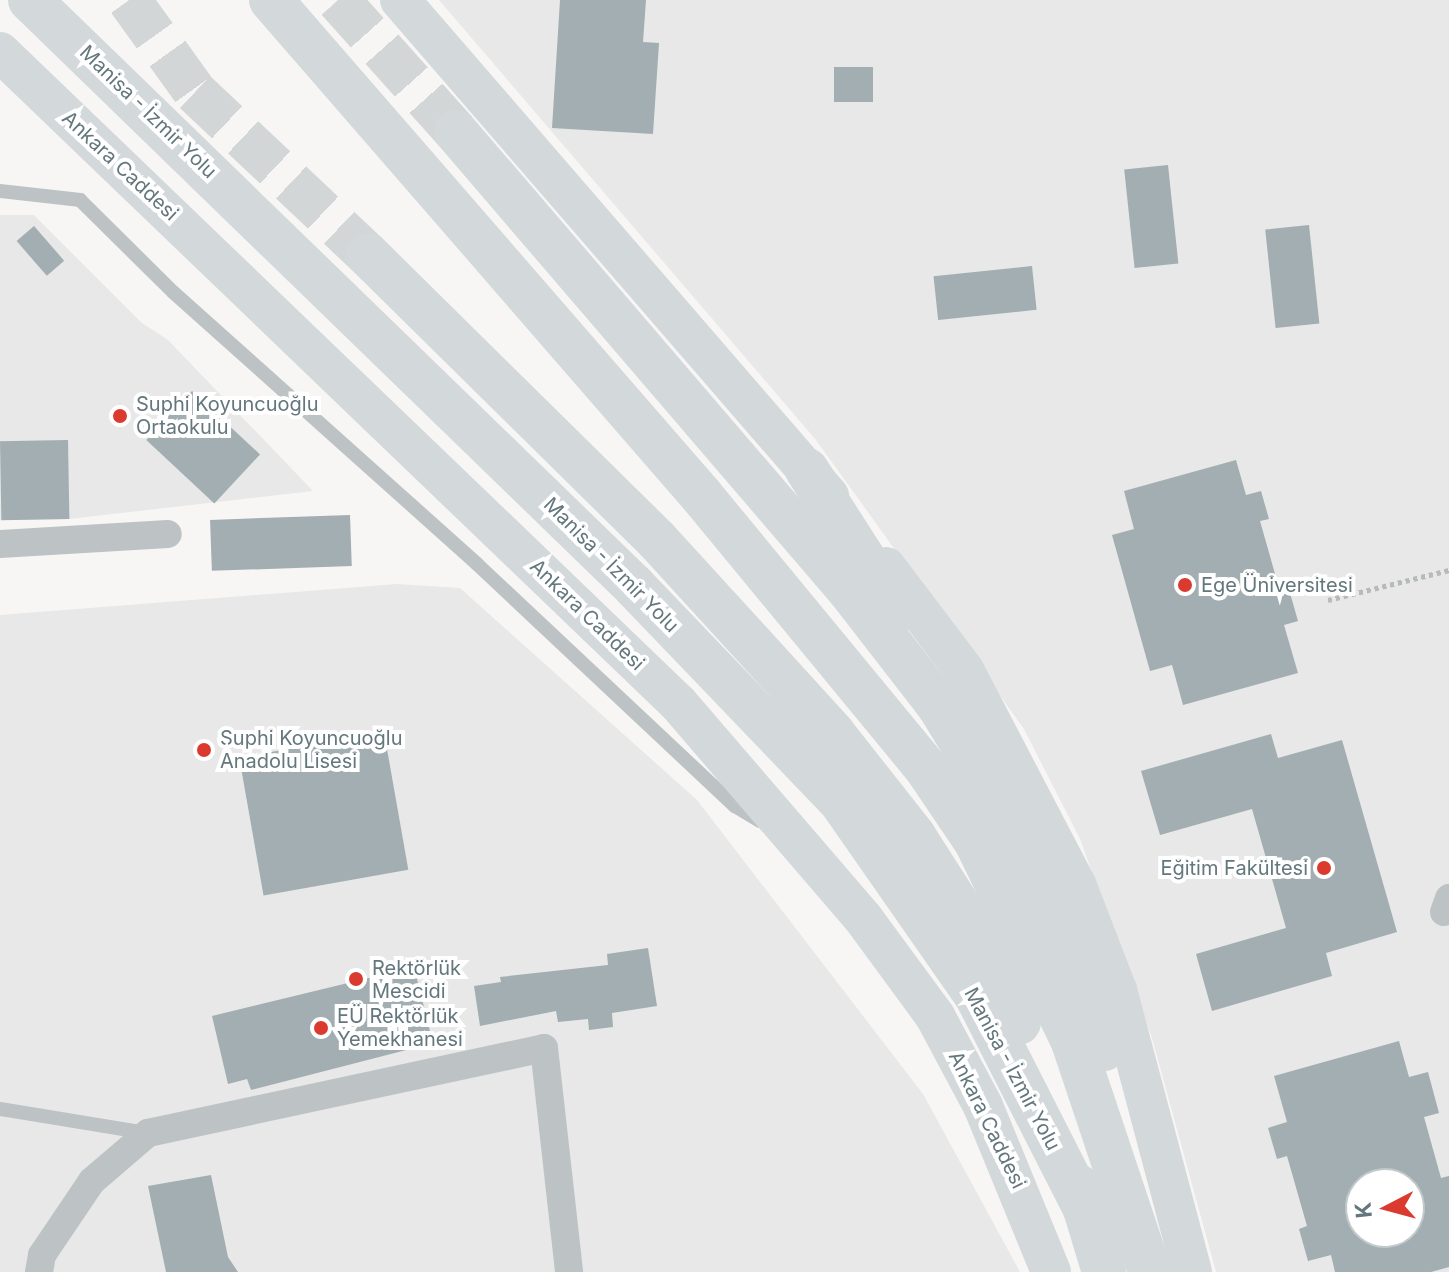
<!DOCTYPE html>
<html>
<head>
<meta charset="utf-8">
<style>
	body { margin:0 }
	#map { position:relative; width:1449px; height:1272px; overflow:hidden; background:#f7f6f4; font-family:Inter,sans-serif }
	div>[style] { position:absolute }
	.built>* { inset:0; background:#e7e8e7 }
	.building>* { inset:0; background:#a2aeb1; transform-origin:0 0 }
	.trunk-tunnel>* { height:44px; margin-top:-22px; transform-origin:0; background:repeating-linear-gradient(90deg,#d2d6d6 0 44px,transparent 0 66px) }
	.path>* { height:5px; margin-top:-2.5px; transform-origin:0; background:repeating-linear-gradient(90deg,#b6babc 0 4px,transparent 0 8px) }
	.service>* { height:14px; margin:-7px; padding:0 7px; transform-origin:7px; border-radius:7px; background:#bdc3c5 }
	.minor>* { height:28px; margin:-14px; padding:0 14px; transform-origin:14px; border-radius:14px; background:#bdc3c5 }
	.secondary>* { height:40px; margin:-20px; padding:0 20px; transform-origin:20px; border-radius:20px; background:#d3d9da }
	.trunk>* { height:44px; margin:-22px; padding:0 22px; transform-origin:22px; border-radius:22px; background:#d3d9da }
	.dots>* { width:22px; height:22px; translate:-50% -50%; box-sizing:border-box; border:4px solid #fff; border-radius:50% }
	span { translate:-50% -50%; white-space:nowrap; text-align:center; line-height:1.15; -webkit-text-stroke:8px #fff; paint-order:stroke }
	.street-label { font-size:20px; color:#63777d }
	.poi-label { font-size:20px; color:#63777d }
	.left { translate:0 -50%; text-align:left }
	.right { translate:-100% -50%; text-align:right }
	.north { position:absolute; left:1345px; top:1168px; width:80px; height:80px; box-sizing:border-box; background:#fff; border:2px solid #c1c9cb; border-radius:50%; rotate:264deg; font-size:22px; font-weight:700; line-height:32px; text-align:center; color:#63777d }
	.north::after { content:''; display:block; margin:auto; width:28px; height:36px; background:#db3a2f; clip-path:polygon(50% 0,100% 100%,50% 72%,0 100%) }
</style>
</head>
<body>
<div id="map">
	<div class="built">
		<i style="clip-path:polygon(evenodd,439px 0,1449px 0,1449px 1272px,1216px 1272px,1152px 1038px,1080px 839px,1024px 729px,816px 440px,439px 0,1361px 1184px,1409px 1184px,1409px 1232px,1361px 1232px,1361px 1184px)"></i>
		<i style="clip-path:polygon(0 215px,34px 215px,142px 323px,168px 340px,313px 491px,69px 519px,0 520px)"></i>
		<i style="clip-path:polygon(397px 584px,460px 588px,697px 800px,923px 1094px,1020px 1272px,0 1272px,0 615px)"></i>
	</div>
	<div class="building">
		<i style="clip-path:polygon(560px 0,646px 0,643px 42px,659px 43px,653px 134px,552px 128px)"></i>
		<i style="left:873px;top:67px;width:35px;height:39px;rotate:90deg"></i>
		<i style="left:1168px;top:165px;width:99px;height:44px;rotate:84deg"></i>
		<i style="left:1309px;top:225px;width:99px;height:44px;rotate:84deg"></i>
		<i style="left:34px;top:226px;width:46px;height:23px;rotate:49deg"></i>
		<i style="left:1032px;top:266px;width:44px;height:99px;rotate:84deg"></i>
		<i style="left:192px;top:391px;width:93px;height:67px;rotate:43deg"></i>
		<i style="left:68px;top:440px;width:79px;height:68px;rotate:89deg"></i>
		<i style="clip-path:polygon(1236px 460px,1246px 495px,1261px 491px,1269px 519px,1260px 521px,1281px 595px,1290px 593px,1298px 621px,1284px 625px,1298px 673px,1183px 705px,1172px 665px,1150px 671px,1112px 535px,1134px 529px,1124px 491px)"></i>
		<i style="left:350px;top:515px;width:51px;height:140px;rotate:88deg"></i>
		<i style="left:384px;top:732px;width:140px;height:147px;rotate:80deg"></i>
		<i style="clip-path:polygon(1271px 734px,1278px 758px,1342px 740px,1397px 932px,1326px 953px,1332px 976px,1212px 1011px,1196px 954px,1286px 928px,1252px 809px,1160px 835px,1141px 771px)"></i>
		<i style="clip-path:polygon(648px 948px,657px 1006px,612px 1013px,613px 1027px,589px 1030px,588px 1019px,558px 1022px,556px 1011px,480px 1026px,474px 986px,501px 982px,500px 977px,608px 965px,607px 954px)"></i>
		<i style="clip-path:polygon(414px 967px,430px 1031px,415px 1035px,418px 1047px,251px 1090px,247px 1079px,228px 1084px,212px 1016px)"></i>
		<i style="clip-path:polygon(evenodd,1399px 1041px,1409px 1077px,1428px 1072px,1439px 1113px,1424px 1117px,1441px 1178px,1449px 1176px,1449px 1267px,1431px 1272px,1335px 1272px,1331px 1255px,1308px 1261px,1299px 1229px,1307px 1226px,1287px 1156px,1277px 1159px,1268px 1128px,1287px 1122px,1274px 1076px,1399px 1041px,1361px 1184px,1409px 1184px,1409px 1232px,1361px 1232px,1361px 1184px)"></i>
		<i style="clip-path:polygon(211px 1175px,228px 1257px,238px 1272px,166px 1272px,148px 1186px)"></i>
	</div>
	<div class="trunk-tunnel">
		<i style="left:129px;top:0;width:113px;rotate:54.3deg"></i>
		<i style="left:195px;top:92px;width:238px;rotate:43.3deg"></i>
		<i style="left:338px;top:0;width:177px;rotate:48.2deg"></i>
	</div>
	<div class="path">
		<i style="left:1328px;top:600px;width:125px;rotate:-13.9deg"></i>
	</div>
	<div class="service">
		<i style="left:0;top:191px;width:81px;rotate:6.4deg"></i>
		<i style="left:80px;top:200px;width:131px;rotate:44.7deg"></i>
		<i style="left:173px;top:292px;width:408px;rotate:41.8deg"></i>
		<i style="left:477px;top:564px;width:354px;rotate:43.2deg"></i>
		<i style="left:735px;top:806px;width:29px;rotate:31deg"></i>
		<i style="left:0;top:1109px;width:148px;rotate:9.3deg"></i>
	</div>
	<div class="minor">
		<i style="left:0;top:544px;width:168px;rotate:-3.4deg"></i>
		<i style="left:1444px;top:912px;width:15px;rotate:-70deg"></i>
		<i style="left:39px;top:1272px;width:17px;rotate:-80deg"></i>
		<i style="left:42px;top:1255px;width:89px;rotate:-56deg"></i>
		<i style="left:92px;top:1181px;width:74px;rotate:-40.6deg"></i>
		<i style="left:148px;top:1133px;width:405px;rotate:-12.1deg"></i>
		<i style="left:544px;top:1048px;width:225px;rotate:83.6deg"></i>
	</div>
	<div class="secondary">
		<i style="left:400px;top:0;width:656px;rotate:49.14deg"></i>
		<i style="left:0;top:52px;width:940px;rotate:43.84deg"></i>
		<i style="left:678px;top:703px;width:284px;rotate:49.3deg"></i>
		<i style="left:863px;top:918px;width:122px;rotate:53.7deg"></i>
		<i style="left:935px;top:1016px;width:102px;rotate:61.9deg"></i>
		<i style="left:983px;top:1106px;width:179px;rotate:67.7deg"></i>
		<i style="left:886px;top:567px;width:129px;rotate:52.9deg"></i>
		<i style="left:964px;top:670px;width:242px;rotate:62.4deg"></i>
		<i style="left:1076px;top:884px;width:114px;rotate:68.9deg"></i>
		<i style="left:1117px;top:990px;width:292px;rotate:75.1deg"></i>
	</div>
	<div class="trunk">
		<i style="left:30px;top:0;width:842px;rotate:44.13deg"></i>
		<i style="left:634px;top:586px;width:299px;rotate:46.2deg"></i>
		<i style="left:841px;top:802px;width:238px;rotate:55.1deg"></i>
		<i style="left:977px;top:997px;width:242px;rotate:63deg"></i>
		<i style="left:271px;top:0;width:656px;rotate:49.02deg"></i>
		<i style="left:701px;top:495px;width:354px;rotate:50.5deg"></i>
		<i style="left:926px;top:768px;width:89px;rotate:56deg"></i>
		<i style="left:976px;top:842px;width:222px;rotate:64.1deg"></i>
		<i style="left:1073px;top:1042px;width:243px;rotate:71.5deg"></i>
		<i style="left:456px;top:132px;width:604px;rotate:49.37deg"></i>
		<i style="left:849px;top:590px;width:147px;rotate:52.2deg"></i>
		<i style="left:939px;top:706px;width:146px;rotate:58.7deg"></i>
		<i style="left:1015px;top:831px;width:165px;rotate:66.4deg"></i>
		<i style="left:1081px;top:982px;width:71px;rotate:71.8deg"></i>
		<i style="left:368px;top:255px;width:406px;rotate:44.6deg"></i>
		<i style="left:657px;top:540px;width:261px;rotate:47.6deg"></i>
		<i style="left:833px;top:733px;width:131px;rotate:51.8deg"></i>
		<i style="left:914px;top:836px;width:132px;rotate:57.4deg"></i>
		<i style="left:985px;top:947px;width:83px;rotate:65.9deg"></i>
		<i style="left:807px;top:470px;width:167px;rotate:57.4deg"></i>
		<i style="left:1078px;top:1186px;width:90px;rotate:73.2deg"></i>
	</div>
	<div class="dots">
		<i style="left:120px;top:416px;background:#db3a2f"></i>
		<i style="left:1185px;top:585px;background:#db3a2f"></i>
		<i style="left:204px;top:750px;background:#db3a2f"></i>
		<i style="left:1324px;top:868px;background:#db3a2f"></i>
		<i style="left:356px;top:979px;background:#db3a2f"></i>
		<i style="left:321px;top:1028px;background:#db3a2f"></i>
	</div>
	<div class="street-label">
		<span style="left:148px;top:112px;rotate:44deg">Manisa - İzmir Yolu</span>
		<span style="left:120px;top:166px;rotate:43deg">Ankara Caddesi</span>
		<span style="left:611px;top:565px;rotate:45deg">Manisa - İzmir Yolu</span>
		<span style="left:587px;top:615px;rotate:44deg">Ankara Caddesi</span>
		<span style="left:1012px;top:1069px;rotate:62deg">Manisa - İzmir Yolu</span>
		<span style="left:987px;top:1120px;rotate:64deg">Ankara Caddesi</span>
	</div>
	<div class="poi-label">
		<span class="left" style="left:136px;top:416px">Suphi Koyuncuoğlu<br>Ortaokulu</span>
		<span class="left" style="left:1201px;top:585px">Ege Üniversitesi</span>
		<span class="left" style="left:220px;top:750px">Suphi Koyuncuoğlu<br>Anadolu Lisesi</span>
		<span class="right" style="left:1308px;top:868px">Eğitim Fakültesi</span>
		<span class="left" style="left:372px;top:980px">Rektörlük<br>Mescidi</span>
		<span class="left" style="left:337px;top:1028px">EÜ Rektörlük<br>Yemekhanesi</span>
	</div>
	<div class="north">K</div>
</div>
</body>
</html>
